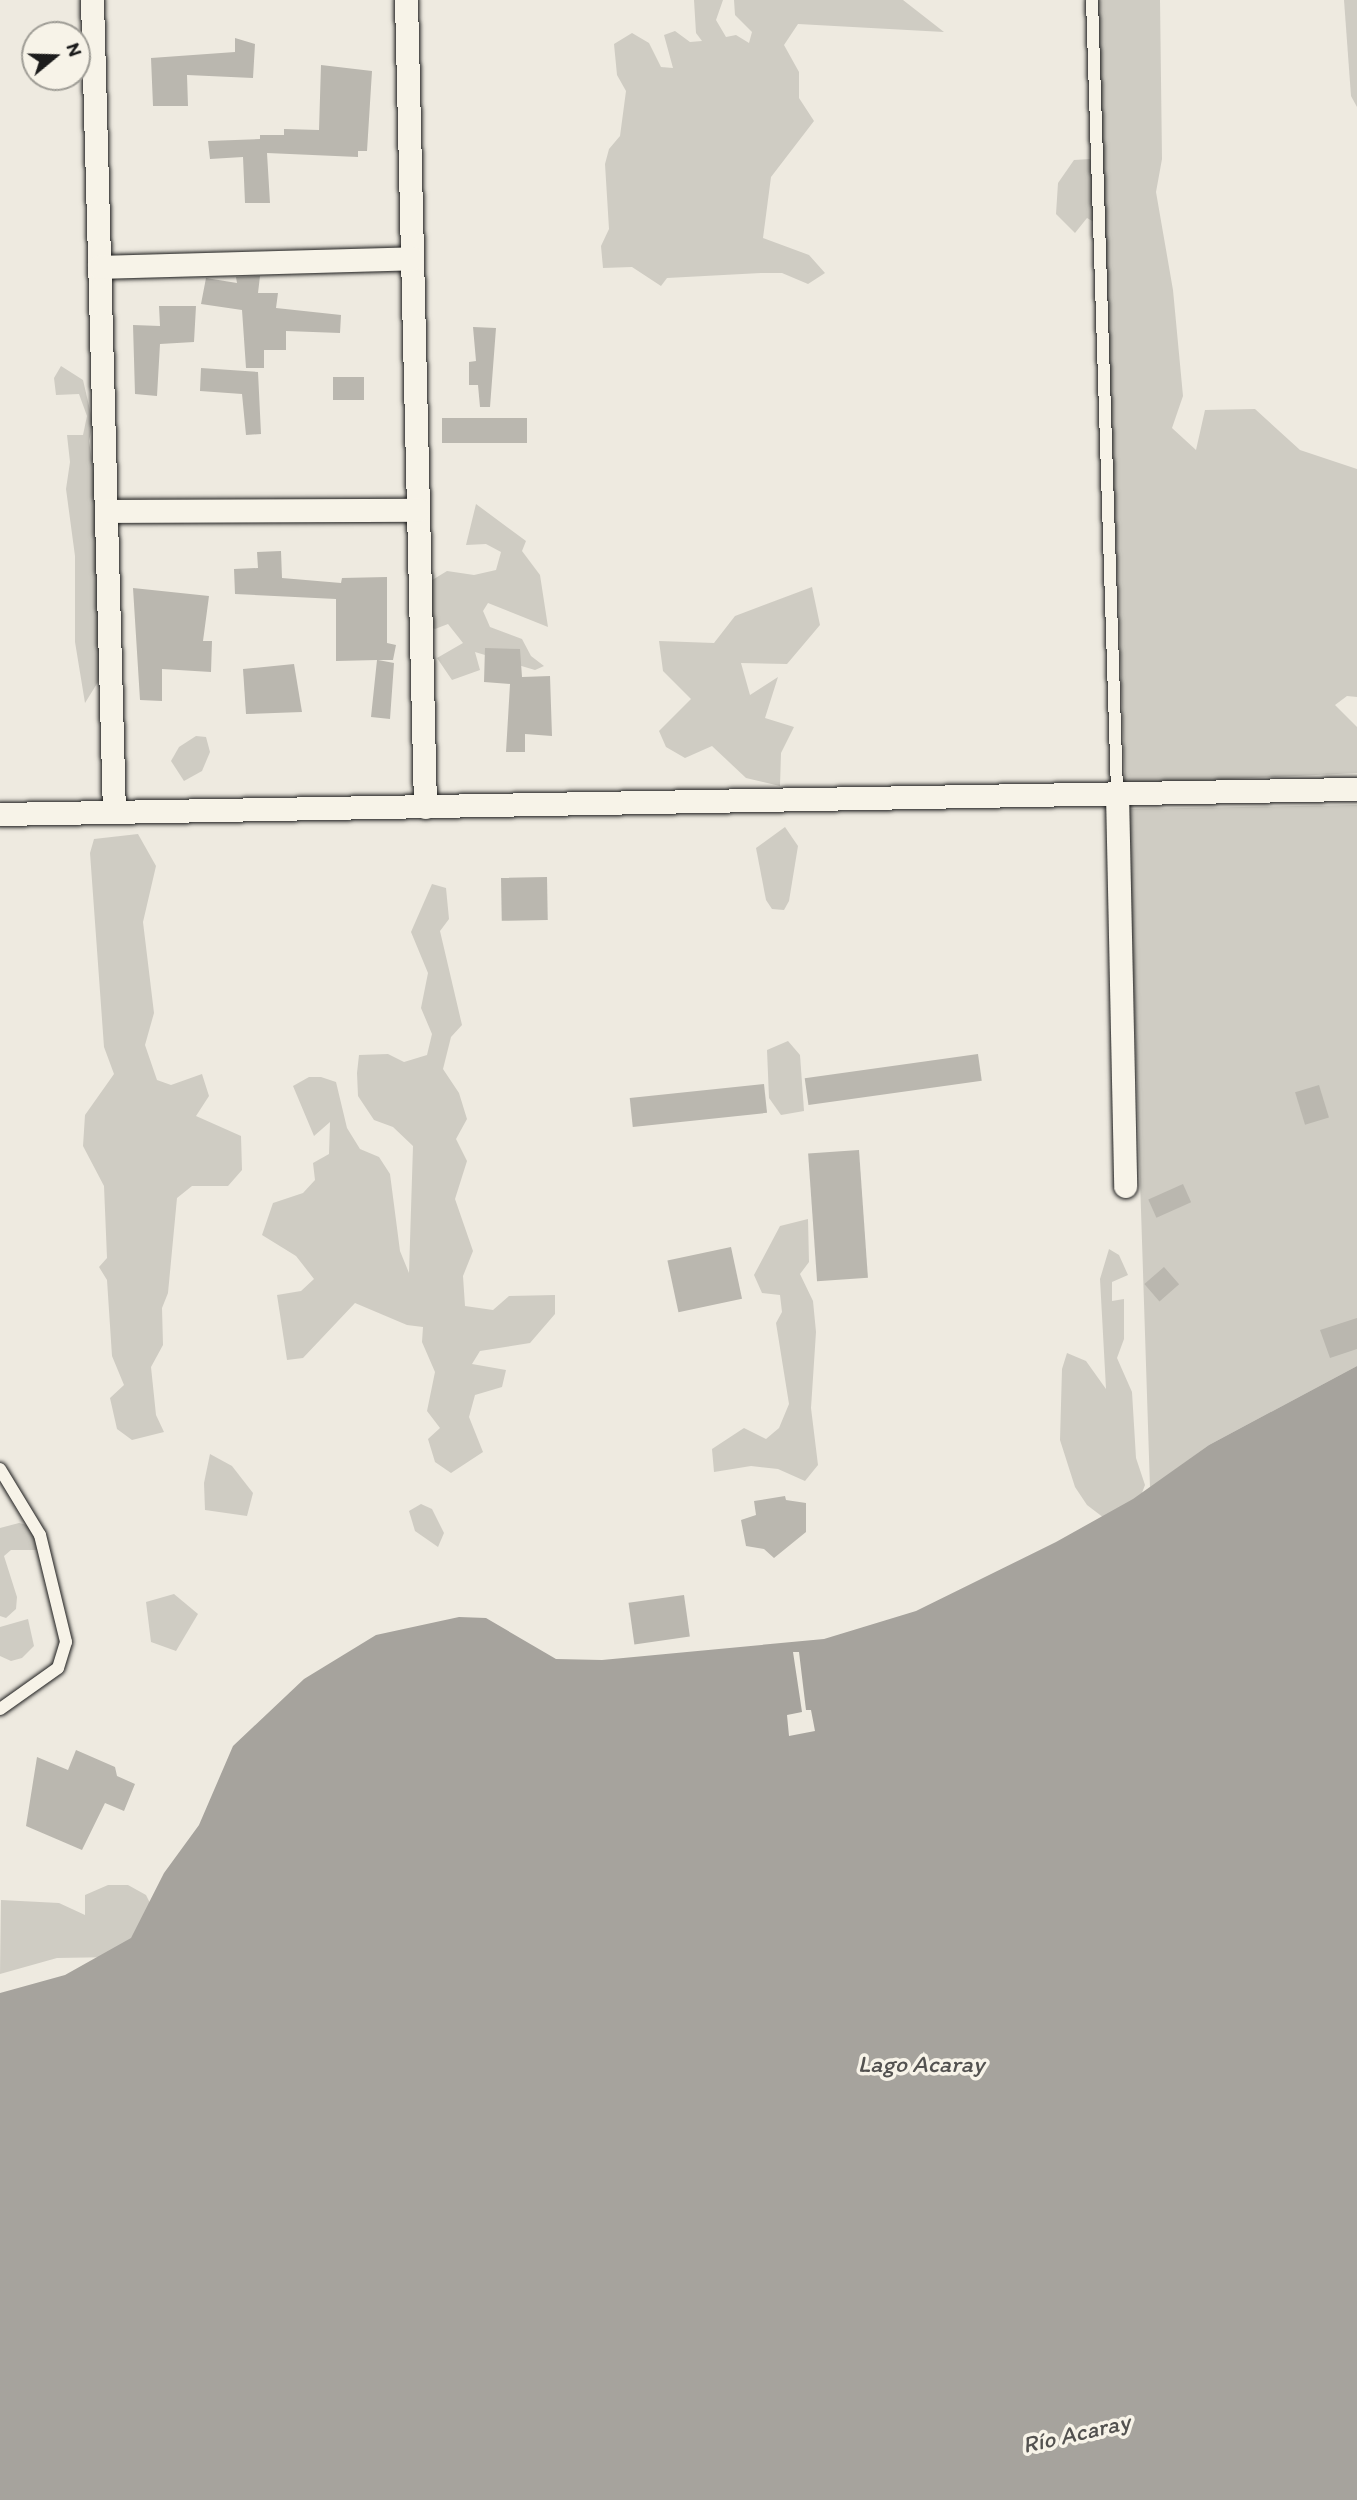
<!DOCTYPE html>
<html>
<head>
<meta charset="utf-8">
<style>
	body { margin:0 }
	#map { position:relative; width:1357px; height:2500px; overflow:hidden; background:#eeeae0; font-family:Itim,sans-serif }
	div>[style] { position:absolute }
	.green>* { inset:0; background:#cfccc3 }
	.water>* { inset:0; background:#a6a39d }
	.pier>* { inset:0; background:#eeeae0 }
	.building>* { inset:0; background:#bab7af; transform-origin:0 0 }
	.roads { filter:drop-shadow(0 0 2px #1c1c1c) drop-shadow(0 0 2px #1c1c1c) }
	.lane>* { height:12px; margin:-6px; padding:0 6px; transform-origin:6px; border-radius:6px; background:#f7f3e8 }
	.street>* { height:23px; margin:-11.5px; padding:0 11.5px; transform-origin:11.5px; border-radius:11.5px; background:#f7f3e8 }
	span { translate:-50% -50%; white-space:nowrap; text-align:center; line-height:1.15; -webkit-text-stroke:7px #f7f3e8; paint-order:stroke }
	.water-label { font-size:24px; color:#535250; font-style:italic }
	.north { position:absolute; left:21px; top:21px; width:70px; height:70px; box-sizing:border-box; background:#f7f3e8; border:2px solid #9f9d96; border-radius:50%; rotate:71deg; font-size:19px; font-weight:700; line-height:28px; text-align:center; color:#1c1c1c }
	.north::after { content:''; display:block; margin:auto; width:24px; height:32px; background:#1c1c1c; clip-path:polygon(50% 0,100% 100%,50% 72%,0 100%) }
</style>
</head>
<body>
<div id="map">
	<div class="green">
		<i style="clip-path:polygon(694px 0,723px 0,716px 20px,726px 37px,736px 35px,749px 43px,752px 32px,735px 15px,734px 0,903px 0,944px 32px,798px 24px,784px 45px,799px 72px,799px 98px,814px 121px,771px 177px,763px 238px,809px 255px,825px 273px,808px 284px,782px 273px,761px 273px,667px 278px,661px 286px,632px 267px,603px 268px,601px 246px,609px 229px,605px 164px,609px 149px,620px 136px,626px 91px,617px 75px,614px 44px,632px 33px,649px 43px,661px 67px,673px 68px,664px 35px,675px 31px,690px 42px,702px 41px,696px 33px)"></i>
		<i style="clip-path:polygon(1096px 0,1160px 0,1162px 159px,1156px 192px,1173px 290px,1183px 396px,1172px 428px,1196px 450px,1205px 410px,1255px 409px,1300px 450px,1357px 469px,1357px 697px,1347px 696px,1335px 705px,1357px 727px,1357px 773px,1125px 784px,1103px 185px,1094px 222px,1087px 218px,1075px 233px,1056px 214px,1058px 183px,1074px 160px,1090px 159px,1101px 179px)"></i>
		<i style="clip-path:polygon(1344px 0,1357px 0,1357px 107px,1351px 96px)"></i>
		<i style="clip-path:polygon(61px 366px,83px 380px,93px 423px,89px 441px,97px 493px,102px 657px,98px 682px,85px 703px,75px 642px,75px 556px,66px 489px,70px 462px,67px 435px,83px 435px,87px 416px,79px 394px,56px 395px,54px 378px)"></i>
		<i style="clip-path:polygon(476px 504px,526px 541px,522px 551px,540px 575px,548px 627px,488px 603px,483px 611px,490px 627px,522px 639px,531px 656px,544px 666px,535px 670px,475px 652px,480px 670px,452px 680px,437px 658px,463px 643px,448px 624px,435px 629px,426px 625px,429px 582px,447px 571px,474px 575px,496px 570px,501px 552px,486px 544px,466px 545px)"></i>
		<i style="clip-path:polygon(812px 587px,820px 625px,787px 664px,741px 663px,750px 695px,778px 677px,765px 718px,794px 727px,781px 753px,780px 786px,746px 778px,712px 746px,685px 758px,666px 747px,659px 731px,691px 699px,663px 671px,659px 641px,714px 643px,735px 616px)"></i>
		<i style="clip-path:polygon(196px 736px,206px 737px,210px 752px,202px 771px,184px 781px,171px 761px,179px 747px)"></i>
		<i style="clip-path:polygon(1357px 805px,1357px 1366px,1209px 1445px,1150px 1488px,1128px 809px)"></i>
		<i style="clip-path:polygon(785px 827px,798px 846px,789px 901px,784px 910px,772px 909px,766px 900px,756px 848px)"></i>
		<i style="clip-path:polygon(138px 834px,156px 866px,143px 922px,154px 1013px,145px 1045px,157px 1080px,171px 1085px,202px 1074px,209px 1096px,196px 1116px,241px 1136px,242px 1170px,228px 1186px,192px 1186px,177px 1198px,168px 1293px,162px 1308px,163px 1345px,151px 1367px,156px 1415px,164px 1432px,132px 1440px,117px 1429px,110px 1398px,124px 1385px,112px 1356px,107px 1280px,99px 1267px,107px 1258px,104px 1186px,83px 1146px,85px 1115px,114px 1074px,104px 1047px,90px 853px,94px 839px)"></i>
		<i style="clip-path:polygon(432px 884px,446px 888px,449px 919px,440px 931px,462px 1025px,451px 1037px,443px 1069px,459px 1093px,467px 1119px,456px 1139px,467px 1161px,455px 1199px,473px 1251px,463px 1276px,465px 1306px,493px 1310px,509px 1296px,555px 1295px,555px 1314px,530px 1343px,480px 1351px,472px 1364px,506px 1370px,502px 1387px,475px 1395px,469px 1417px,483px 1452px,451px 1473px,435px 1462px,428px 1439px,440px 1428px,427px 1411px,435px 1372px,422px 1342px,423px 1327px,407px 1325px,355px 1303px,303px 1358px,287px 1360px,277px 1295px,301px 1291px,314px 1279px,296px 1256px,262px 1235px,273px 1203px,303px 1193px,315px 1180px,313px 1163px,329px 1154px,330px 1122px,314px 1136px,293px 1086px,309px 1077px,321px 1077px,336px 1082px,347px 1128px,360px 1149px,379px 1157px,390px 1174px,400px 1251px,409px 1273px,413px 1146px,393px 1127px,374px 1120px,358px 1096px,357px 1073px,359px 1055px,388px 1054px,404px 1062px,427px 1055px,432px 1034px,421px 1008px,428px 973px,411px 932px)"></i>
		<i style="clip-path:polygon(788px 1041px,800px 1055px,804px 1111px,781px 1115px,769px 1098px,767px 1050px)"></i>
		<i style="clip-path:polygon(808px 1219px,809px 1262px,800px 1274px,813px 1301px,816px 1332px,811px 1408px,818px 1465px,805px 1481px,778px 1469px,751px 1466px,714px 1472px,712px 1449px,744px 1428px,766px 1439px,779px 1428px,789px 1404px,776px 1323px,782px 1312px,780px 1295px,762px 1293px,754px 1275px,780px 1226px)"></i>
		<i style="clip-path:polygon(1109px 1249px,1119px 1255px,1128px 1275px,1112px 1282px,1112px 1301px,1124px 1299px,1124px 1339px,1117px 1358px,1132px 1392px,1136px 1458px,1145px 1485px,1137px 1506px,1108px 1521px,1087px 1505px,1075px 1487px,1060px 1440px,1062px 1369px,1067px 1353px,1086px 1361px,1106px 1389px,1100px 1279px)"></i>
		<i style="clip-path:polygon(210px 1454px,232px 1466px,253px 1493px,247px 1516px,205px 1510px,204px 1483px)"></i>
		<i style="clip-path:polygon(421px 1504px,432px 1509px,444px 1533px,438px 1547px,415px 1531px,409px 1511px)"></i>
		<i style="clip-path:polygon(19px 1523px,35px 1527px,43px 1550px,11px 1550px,4px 1556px,17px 1597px,16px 1609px,6px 1618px,0 1616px,0 1528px)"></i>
		<i style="clip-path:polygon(174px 1594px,198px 1614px,176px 1651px,151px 1642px,146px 1602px)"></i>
		<i style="clip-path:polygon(28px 1619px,34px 1646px,22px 1658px,11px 1661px,0 1656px,0 1627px)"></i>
		<i style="clip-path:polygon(108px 1885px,128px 1885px,146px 1895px,156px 1915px,117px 1957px,57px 1958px,0 1974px,1px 1900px,59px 1903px,85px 1915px,85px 1895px)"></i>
	</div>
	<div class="water">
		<i style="clip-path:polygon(1357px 1366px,1357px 2500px,0 2500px,0 1993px,65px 1975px,131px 1938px,164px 1873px,199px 1825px,233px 1746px,304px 1679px,376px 1635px,459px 1617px,486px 1618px,556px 1659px,602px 1660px,824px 1639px,916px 1611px,1056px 1542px,1133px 1499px,1209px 1445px)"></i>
	</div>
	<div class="pier">
		<i style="clip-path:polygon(793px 1652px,799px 1652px,806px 1710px,811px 1710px,815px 1731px,789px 1736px,787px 1715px,802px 1712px)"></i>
	</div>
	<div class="building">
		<i style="clip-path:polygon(235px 38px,255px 44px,253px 78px,187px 75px,188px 106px,153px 106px,151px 58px,235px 52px)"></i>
		<i style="clip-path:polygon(321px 65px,372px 71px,367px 151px,358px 151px,358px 157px,267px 153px,270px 203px,245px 203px,243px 157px,210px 159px,208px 141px,260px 139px,260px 135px,284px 135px,284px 129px,319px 130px)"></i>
		<i style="clip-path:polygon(260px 276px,258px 293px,278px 293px,276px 308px,341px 315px,340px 333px,286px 331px,286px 350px,264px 350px,264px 368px,246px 368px,242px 310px,201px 304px,206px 278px,237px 283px,236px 277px)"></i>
		<i style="clip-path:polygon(159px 306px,196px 306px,194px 342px,160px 344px,157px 396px,135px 394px,133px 325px,160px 326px)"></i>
		<i style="clip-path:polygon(473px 327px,496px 328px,490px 407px,480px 407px,478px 385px,469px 385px,469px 362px,476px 361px)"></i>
		<i style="clip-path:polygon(201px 368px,258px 372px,261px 434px,246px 435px,242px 394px,200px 391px)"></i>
		<i style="left:333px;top:377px;width:31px;height:23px"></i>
		<i style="left:527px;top:418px;width:25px;height:85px;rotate:90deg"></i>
		<i style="clip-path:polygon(281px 551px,282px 578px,341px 583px,342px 578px,387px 577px,387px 643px,396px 645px,393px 660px,378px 660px,394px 663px,390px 719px,371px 717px,377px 660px,336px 661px,336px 599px,235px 594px,234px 569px,258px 568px,257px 552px)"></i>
		<i style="clip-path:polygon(133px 588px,209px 596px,203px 641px,212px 641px,211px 672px,162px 669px,162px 701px,140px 700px)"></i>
		<i style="clip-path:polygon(485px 648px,520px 649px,522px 677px,550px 676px,552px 736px,525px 734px,525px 752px,506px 752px,510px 684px,484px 682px)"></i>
		<i style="clip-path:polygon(294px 664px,302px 712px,246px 714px,243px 669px)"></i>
		<i style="left:547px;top:877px;width:43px;height:46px;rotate:89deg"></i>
		<i style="left:978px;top:1054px;width:27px;height:175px;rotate:82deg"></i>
		<i style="left:764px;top:1084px;width:29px;height:135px;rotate:84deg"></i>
		<i style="left:1319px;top:1085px;width:34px;height:25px;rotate:73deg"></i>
		<i style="left:859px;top:1150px;width:128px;height:51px;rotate:86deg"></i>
		<i style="left:1183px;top:1184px;width:20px;height:38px;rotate:66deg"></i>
		<i style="left:731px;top:1247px;width:53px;height:65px;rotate:78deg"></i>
		<i style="left:1164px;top:1267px;width:23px;height:26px;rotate:49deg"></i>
		<i style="clip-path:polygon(1357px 1318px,1357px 1349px,1330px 1358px,1320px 1330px)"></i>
		<i style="clip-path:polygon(785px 1496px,786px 1500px,806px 1503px,806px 1532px,774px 1558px,764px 1549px,746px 1546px,741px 1520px,756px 1515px,754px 1501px)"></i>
		<i style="left:684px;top:1595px;width:42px;height:56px;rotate:82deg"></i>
		<i style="clip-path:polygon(76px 1750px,115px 1767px,117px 1776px,135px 1784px,124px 1811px,105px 1803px,82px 1850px,26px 1826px,37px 1757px,68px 1770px)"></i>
	</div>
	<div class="roads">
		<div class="lane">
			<i style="left:1092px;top:0;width:793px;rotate:88.19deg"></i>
			<i style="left:0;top:1469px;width:77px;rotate:58.8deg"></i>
			<i style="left:40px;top:1535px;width:110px;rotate:76.3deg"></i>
			<i style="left:66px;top:1642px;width:27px;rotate:107deg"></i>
			<i style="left:58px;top:1668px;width:71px;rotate:144.7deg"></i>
		</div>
		<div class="street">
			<i style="left:92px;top:0;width:812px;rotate:88.45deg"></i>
			<i style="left:406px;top:0;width:807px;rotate:88.65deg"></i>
			<i style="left:99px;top:267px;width:313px;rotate:-1.6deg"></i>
			<i style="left:106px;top:511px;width:312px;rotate:-0.2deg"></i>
			<i style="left:1117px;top:793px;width:393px;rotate:88.8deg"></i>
			<i style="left:0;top:814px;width:1357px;rotate:-1.06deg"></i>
		</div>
	</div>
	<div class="water-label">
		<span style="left:921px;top:2064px">Lago Acaray</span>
		<span style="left:1076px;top:2433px;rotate:-13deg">Río Acaray</span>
	</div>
	<div class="north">N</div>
</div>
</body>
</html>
